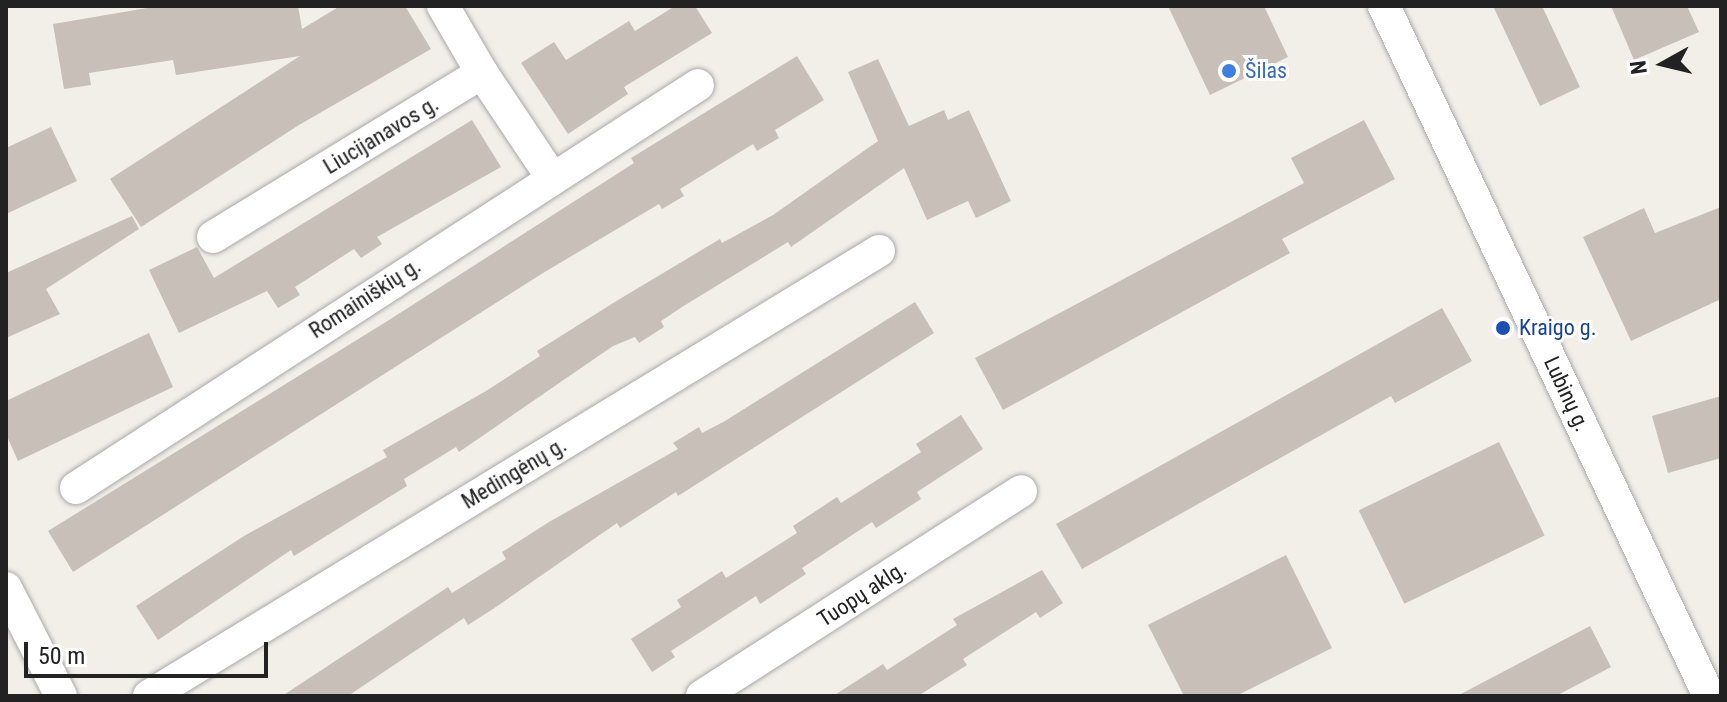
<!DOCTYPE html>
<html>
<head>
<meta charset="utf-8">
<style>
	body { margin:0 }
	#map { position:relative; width:1727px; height:702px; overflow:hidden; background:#f2efe9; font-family:"Roboto Condensed",sans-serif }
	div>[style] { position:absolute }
	.building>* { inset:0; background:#c7bfb8; transform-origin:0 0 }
	.roads { filter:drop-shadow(0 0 2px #a9a9a9) drop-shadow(0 0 2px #a9a9a9) }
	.street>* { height:32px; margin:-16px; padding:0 16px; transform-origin:16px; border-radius:16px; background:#fff }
	.dots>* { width:22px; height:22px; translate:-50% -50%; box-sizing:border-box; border:4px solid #fff; border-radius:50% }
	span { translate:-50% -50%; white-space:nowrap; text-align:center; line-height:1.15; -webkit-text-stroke:6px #fff; paint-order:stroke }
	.shop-label { font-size:22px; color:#366cbe }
	.left { translate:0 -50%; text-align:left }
	.street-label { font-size:22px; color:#222 }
	.transit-label { font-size:22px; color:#164399 }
	.frame { position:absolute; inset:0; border:8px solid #222; pointer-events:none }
	.north { position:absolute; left:1623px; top:24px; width:80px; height:80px; -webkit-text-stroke:6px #fff; paint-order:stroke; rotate:262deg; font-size:22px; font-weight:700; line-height:32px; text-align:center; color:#222 }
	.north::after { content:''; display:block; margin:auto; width:28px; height:36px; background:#222; clip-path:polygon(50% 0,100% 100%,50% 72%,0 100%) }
	.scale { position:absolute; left:24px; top:642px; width:244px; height:36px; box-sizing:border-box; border:4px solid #222; border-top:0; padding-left:10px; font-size:24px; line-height:28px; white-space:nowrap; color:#222; -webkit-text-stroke:6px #fff; paint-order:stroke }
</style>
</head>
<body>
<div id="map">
	<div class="building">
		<i style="clip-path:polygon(159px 6px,298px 6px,302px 29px,340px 6px,405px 6px,431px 49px,299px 125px,141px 227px,110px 179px,300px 56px,176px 75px,173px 60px,89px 73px,91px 85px,64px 89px,53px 24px)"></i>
		<i style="clip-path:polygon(675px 6px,695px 6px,712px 33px,624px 87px,628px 94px,568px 134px,521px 63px,554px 42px,566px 60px,629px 21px,635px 31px)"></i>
		<i style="clip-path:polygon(1168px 6px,1264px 6px,1288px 57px,1210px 95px)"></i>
		<i style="clip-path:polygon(1493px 6px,1542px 6px,1580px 87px,1540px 106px)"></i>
		<i style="clip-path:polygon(1611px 6px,1687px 6px,1699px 32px,1634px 60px)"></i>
		<i style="clip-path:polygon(797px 56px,824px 100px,775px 130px,779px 138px,757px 151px,753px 144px,680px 189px,684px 196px,662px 209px,659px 204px,543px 273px,73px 572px,48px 531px,389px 320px,634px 163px,631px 158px)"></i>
		<i style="clip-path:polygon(878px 59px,909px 126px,944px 110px,948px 120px,969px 110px,1011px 201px,976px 218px,968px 201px,927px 220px,904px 168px,791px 247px,788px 242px,682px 307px,661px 321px,664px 327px,639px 343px,635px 337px,613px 346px,459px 452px,456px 447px,404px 479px,407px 486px,294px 556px,291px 550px,158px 640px,136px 606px,244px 536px,387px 457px,383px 450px,486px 391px,540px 356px,537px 351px,618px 300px,720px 239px,722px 243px,773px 215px,878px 141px,848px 72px)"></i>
		<i style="clip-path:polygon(472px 120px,501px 167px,377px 237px,382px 244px,361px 258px,354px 249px,295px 287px,300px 295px,278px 308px,267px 291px,179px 333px,149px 270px,197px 247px,214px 278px)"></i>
		<i style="clip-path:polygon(1364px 120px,1395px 179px,1282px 239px,1290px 253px,1003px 410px,975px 358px,1304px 183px,1291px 158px)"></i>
		<i style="clip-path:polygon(51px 127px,77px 181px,6px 214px,6px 148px)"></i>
		<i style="clip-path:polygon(1721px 207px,1721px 299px,1631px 341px,1583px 237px,1644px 208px,1655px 233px)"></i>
		<i style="clip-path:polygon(132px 216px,139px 229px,46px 289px,60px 314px,6px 338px,6px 273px)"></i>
		<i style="clip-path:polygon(915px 302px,934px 333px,678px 496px,676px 492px,620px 528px,617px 523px,493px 609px,468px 625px,464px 618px,348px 696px,282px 696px,448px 587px,452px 593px,506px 559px,502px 552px,549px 522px,678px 449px,673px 443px,699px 427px,702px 433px,725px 421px)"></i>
		<i style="clip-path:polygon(1442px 308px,1472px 361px,1395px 403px,1391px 396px,1082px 569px,1056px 524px)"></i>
		<i style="clip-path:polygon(149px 333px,173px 387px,18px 461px,6px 434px,6px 401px)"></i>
		<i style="clip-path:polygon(1721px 396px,1721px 458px,1668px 473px,1652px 416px)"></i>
		<i style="clip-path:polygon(961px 415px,983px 449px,917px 492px,921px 499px,876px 528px,872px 522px,802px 568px,806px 574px,760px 604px,756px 596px,671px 651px,675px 657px,652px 672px,631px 639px,681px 607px,677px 600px,722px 571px,726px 578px,797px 533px,793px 526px,837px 497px,841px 503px,921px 452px,916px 444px)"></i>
		<i style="left:1499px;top:442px;width:104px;height:156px;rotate:64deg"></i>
		<i style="clip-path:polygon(1286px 555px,1332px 648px,1236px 696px,1184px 696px,1148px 625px)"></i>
		<i style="clip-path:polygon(1042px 570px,1063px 603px,1040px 618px,1036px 612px,963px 659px,967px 665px,918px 696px,833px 696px,883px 664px,887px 670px,957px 625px,953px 619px)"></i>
		<i style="clip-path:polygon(1590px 626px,1611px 667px,1556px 696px,1457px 696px)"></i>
	</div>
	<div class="roads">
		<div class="street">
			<i style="left:1384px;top:6px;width:763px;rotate:64.78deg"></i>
			<i style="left:482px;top:73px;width:124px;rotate:56.2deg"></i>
			<i style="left:213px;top:237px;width:315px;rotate:-31.4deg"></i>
			<i style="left:482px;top:73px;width:78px;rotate:-120.2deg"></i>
			<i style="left:76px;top:488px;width:741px;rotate:-32.94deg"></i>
			<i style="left:6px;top:588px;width:121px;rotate:63deg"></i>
			<i style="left:149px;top:696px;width:855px;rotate:-31.37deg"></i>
			<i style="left:702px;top:696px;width:379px;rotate:-32.7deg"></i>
		</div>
	</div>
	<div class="dots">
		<i style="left:1229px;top:71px;background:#3f7fe0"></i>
		<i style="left:1503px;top:328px;background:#1a4fb4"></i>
	</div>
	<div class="shop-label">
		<span class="left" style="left:1245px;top:71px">Šilas</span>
	</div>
	<div class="street-label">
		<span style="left:381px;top:135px;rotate:-31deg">Liucijanavos g.</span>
		<span style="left:365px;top:298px;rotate:-33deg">Romainiškių g.</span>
		<span style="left:1567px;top:394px;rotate:65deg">Lubinų g.</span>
		<span style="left:514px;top:473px;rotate:-31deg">Medingėnų g.</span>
		<span style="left:862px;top:594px;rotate:-33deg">Tuopų aklg.</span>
	</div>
	<div class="transit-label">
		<span class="left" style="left:1519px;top:328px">Kraigo g.</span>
	</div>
	<div class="frame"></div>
	<div class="north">N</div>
	<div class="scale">50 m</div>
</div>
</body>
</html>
